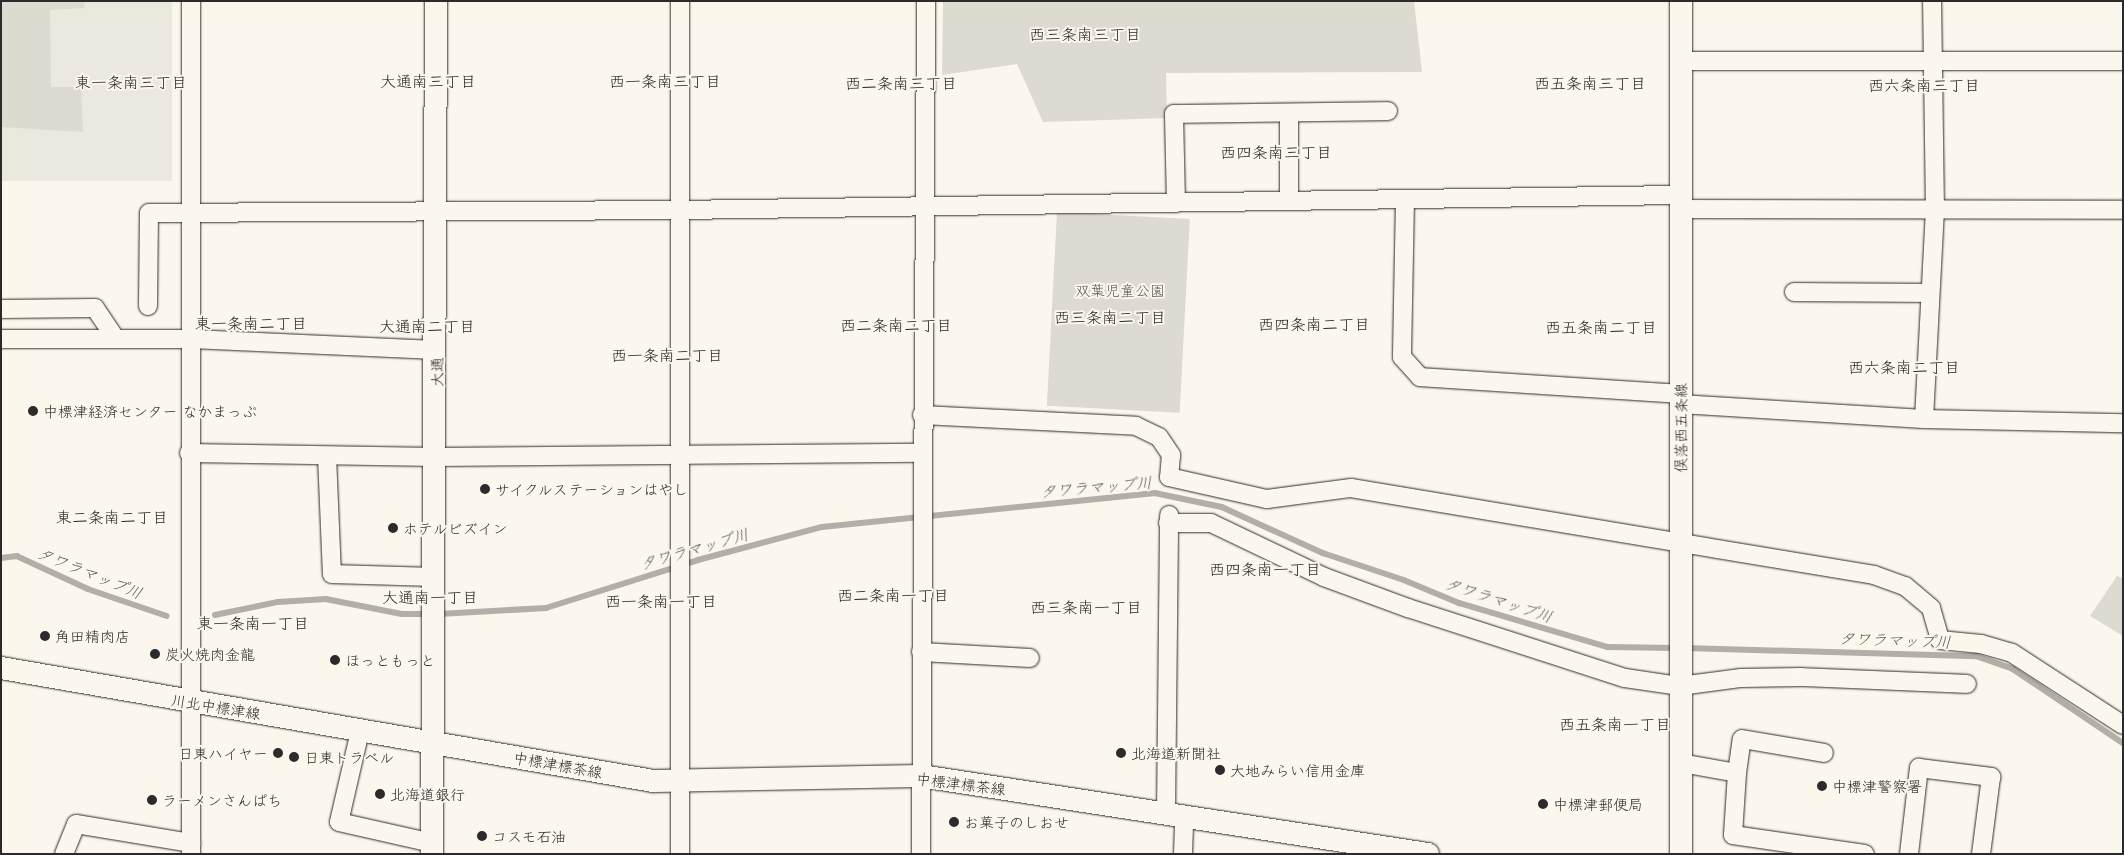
<!DOCTYPE html>
<html>
<head>
<meta charset="utf-8">
<style>
	body { margin:0 }
	#map { position:relative; width:2124px; height:855px; overflow:hidden; background:#fbf7ec; font-family:"Playpen Sans","Klee One",sans-serif }
	div>[style] { position:absolute }
	.built>* { inset:0; background:#ebe8de; transform-origin:0 0 }
	.green>* { inset:0; background:#dddad0; transform-origin:0 0 }
	.stream>* { height:5.5px; margin:-2.75px; padding:0 2.75px; transform-origin:2.75px; border-radius:2.75px; background:#b1afa7 }
	.roads { filter:drop-shadow(0 0 1px #2b2b2b) drop-shadow(0 0 1px #2b2b2b) }
	.minor>* { height:18px; margin:-9px; padding:0 9px; transform-origin:9px; border-radius:9px; background:#fbf7ec }
	.major>* { height:22px; margin:-11px; padding:0 11px; transform-origin:11px; border-radius:11px; background:#fbf7ec }
	.dots>* { width:14px; height:14px; translate:-50% -50%; box-sizing:border-box; border:2px solid #fbf7ec; border-radius:50% }
	span { translate:-50% -50%; white-space:nowrap; text-align:center; line-height:1.15; -webkit-text-stroke:4px #fbf7ec; paint-order:stroke }
	.park-label { font-size:15px; color:#585754 }
	.street-label { font-size:15px; color:#2b2b2b }
	.poi-label { font-size:15px; color:#2b2b2b }
	.left { translate:0 -50%; text-align:left }
	.right { translate:-100% -50%; text-align:right }
	.neighbourhood-label { font-size:16px; color:#2b2b2b }
	.water-label { font-size:16px; color:#5a5956; font-style:italic }
	.frame { position:absolute; inset:0; border:2px solid #2b2b2b; pointer-events:none }
</style>
</head>
<body>
<div id="map">
	<div class="built">
		<i style="left:1px;top:1px;width:171px;height:180px"></i>
	</div>
	<div class="green">
		<i style="clip-path:polygon(1px 1px,85px 1px,84px 8px,50px 10px,51px 87px,81px 87px,83px 132px,1px 127px)"></i>
		<i style="clip-path:polygon(943px 1px,1414px 1px,1422px 72px,1166px 73px,1167px 118px,1043px 122px,1017px 64px,942px 75px)"></i>
		<i style="left:1057px;top:212px;width:133px;height:194px;rotate:3deg"></i>
		<i style="clip-path:polygon(2117px 576px,2123px 578px,2123px 636px,2090px 616px)"></i>
	</div>
	<div class="stream">
		<i style="left:1px;top:558px;width:16px;rotate:-7deg"></i>
		<i style="left:17px;top:556px;width:78px;rotate:24.9deg"></i>
		<i style="left:88px;top:589px;width:83px;rotate:18.9deg"></i>
		<i style="left:439px;top:614px;width:107px;rotate:-3.2deg"></i>
		<i style="left:546px;top:608px;width:159px;rotate:-17.5deg"></i>
		<i style="left:698px;top:560px;width:128px;rotate:-14.9deg"></i>
		<i style="left:822px;top:527px;width:335px;rotate:-5.8deg"></i>
		<i style="left:1155px;top:493px;width:68px;rotate:11.8deg"></i>
		<i style="left:1222px;top:507px;width:111px;rotate:24.5deg"></i>
		<i style="left:1323px;top:553px;width:85px;rotate:18.4deg"></i>
		<i style="left:1404px;top:580px;width:60px;rotate:22.7deg"></i>
		<i style="left:1459px;top:603px;width:155px;rotate:16.5deg"></i>
		<i style="left:1608px;top:647px;width:68px;rotate:0.8deg"></i>
		<i style="left:215px;top:615px;width:64px;rotate:-11.7deg"></i>
		<i style="left:278px;top:602px;width:48px;rotate:-3.6deg"></i>
		<i style="left:326px;top:599px;width:77px;rotate:11.2deg"></i>
		<i style="left:402px;top:614px;width:28px"></i>
		<i style="left:1685px;top:648px;width:291px;rotate:1.6deg"></i>
		<i style="left:1976px;top:656px;width:39px;rotate:19deg"></i>
		<i style="left:2013px;top:669px;width:133px;rotate:33.9deg"></i>
	</div>
	<div class="roads">
		<div class="minor">
			<i style="left:191px;top:1px;width:853px;rotate:90deg"></i>
			<i style="left:1681px;top:61px;width:442px"></i>
			<i style="left:1289px;top:113px;width:86px;rotate:90deg"></i>
			<i style="left:1405px;top:199px;width:158px;rotate:91.1deg"></i>
			<i style="left:1402px;top:357px;width:27px;rotate:48deg"></i>
			<i style="left:1420px;top:377px;width:261px;rotate:3.7deg"></i>
			<i style="left:1176px;top:203px;width:89px;rotate:-91.3deg"></i>
			<i style="left:1174px;top:114px;width:214px;rotate:-0.8deg"></i>
			<i style="left:1680px;top:209px;width:443px;rotate:0.1deg"></i>
			<i style="left:1794px;top:292px;width:136px;rotate:0.4deg"></i>
			<i style="left:148px;top:306px;width:93px;rotate:-89.4deg"></i>
			<i style="left:149px;top:213px;width:530px;rotate:-0.32deg"></i>
			<i style="left:679px;top:210px;width:1001px;rotate:-0.86deg"></i>
			<i style="left:1px;top:309px;width:94px;rotate:-0.6deg"></i>
			<i style="left:95px;top:308px;width:37px;rotate:56deg"></i>
			<i style="left:1px;top:339px;width:190px"></i>
			<i style="left:191px;top:339px;width:245px;rotate:2.6deg"></i>
			<i style="left:1680px;top:404px;width:244px;rotate:3.5deg"></i>
			<i style="left:1924px;top:419px;width:199px;rotate:1.2deg"></i>
			<i style="left:922px;top:415px;width:214px;rotate:2.9deg"></i>
			<i style="left:1136px;top:426px;width:25px;rotate:26deg"></i>
			<i style="left:1159px;top:437px;width:22px;rotate:56deg"></i>
			<i style="left:1171px;top:455px;width:22px;rotate:95deg"></i>
			<i style="left:1169px;top:477px;width:100px;rotate:12.7deg"></i>
			<i style="left:1267px;top:499px;width:85px;rotate:-7.5deg"></i>
			<i style="left:1351px;top:488px;width:530px;rotate:9.44deg"></i>
			<i style="left:1874px;top:575px;width:33px;rotate:20deg"></i>
			<i style="left:1905px;top:586px;width:34px;rotate:40deg"></i>
			<i style="left:1931px;top:608px;width:33px;rotate:74deg"></i>
			<i style="left:1940px;top:640px;width:41px;rotate:5.6deg"></i>
			<i style="left:1981px;top:644px;width:32px;rotate:16deg"></i>
			<i style="left:2012px;top:653px;width:132px;rotate:33deg"></i>
			<i style="left:1924px;top:419px;width:208px;rotate:-87deg"></i>
			<i style="left:1935px;top:211px;width:210px;rotate:-90.8deg"></i>
			<i style="left:189px;top:453px;width:247px;rotate:0.9deg"></i>
			<i style="left:436px;top:457px;width:486px;rotate:-0.5deg"></i>
			<i style="left:327px;top:456px;width:118px;rotate:87.6deg"></i>
			<i style="left:332px;top:574px;width:102px;rotate:1.7deg"></i>
			<i style="left:1168px;top:523px;width:43px"></i>
			<i style="left:1211px;top:523px;width:125px;rotate:25.5deg"></i>
			<i style="left:1324px;top:577px;width:90px;rotate:20.3deg"></i>
			<i style="left:1408px;top:608px;width:228px;rotate:17.9deg"></i>
			<i style="left:1625px;top:678px;width:56px;rotate:8.3deg"></i>
			<i style="left:1680px;top:686px;width:62px;rotate:-7.5deg"></i>
			<i style="left:1741px;top:678px;width:60px;rotate:-1deg"></i>
			<i style="left:1801px;top:677px;width:166px;rotate:2.4deg"></i>
			<i style="left:921px;top:652px;width:109px;rotate:3.2deg"></i>
			<i style="left:360px;top:731px;width:93px;rotate:103deg"></i>
			<i style="left:339px;top:822px;width:95px;rotate:12.7deg"></i>
			<i style="left:1681px;top:763px;width:57px;rotate:10.1deg"></i>
			<i style="left:1737px;top:773px;width:62px;rotate:93.7deg"></i>
			<i style="left:1733px;top:835px;width:133px;rotate:8.2deg"></i>
			<i style="left:1737px;top:773px;width:34px;rotate:-82deg"></i>
			<i style="left:1742px;top:739px;width:83px;rotate:9.7deg"></i>
			<i style="left:1166px;top:814px;width:299px;rotate:-89.4deg"></i>
			<i style="left:64px;top:854px;width:32px;rotate:-68deg"></i>
			<i style="left:76px;top:824px;width:117px;rotate:9.4deg"></i>
			<i style="left:680px;top:854px;width:853px;rotate:-90deg"></i>
			<i style="left:921px;top:854px;width:853px;rotate:-89.66deg"></i>
			<i style="left:1183px;top:854px;width:37px;rotate:-88deg"></i>
			<i style="left:1909px;top:854px;width:87px;rotate:-83.4deg"></i>
			<i style="left:1919px;top:768px;width:73px;rotate:7.1deg"></i>
			<i style="left:1991px;top:777px;width:78px;rotate:97.4deg"></i>
		</div>
		<div class="major">
			<i style="left:1681px;top:1px;width:853px;rotate:90deg"></i>
			<i style="left:1px;top:668px;width:662px;rotate:9.83deg"></i>
			<i style="left:653px;top:781px;width:268px;rotate:-1.1deg"></i>
			<i style="left:921px;top:776px;width:513px;rotate:8.75deg"></i>
			<i style="left:432px;top:854px;width:853px;rotate:-89.73deg"></i>
		</div>
	</div>
	<div class="dots">
		<i style="left:33px;top:411px;background:#2b2b2b"></i>
		<i style="left:485px;top:489px;background:#2b2b2b"></i>
		<i style="left:393px;top:528px;background:#2b2b2b"></i>
		<i style="left:45px;top:636px;background:#2b2b2b"></i>
		<i style="left:155px;top:654px;background:#2b2b2b"></i>
		<i style="left:335px;top:660px;background:#2b2b2b"></i>
		<i style="left:278px;top:753px;background:#2b2b2b"></i>
		<i style="left:1121px;top:753px;background:#2b2b2b"></i>
		<i style="left:294px;top:757px;background:#2b2b2b"></i>
		<i style="left:1220px;top:770px;background:#2b2b2b"></i>
		<i style="left:1822px;top:786px;background:#2b2b2b"></i>
		<i style="left:380px;top:794px;background:#2b2b2b"></i>
		<i style="left:152px;top:800px;background:#2b2b2b"></i>
		<i style="left:1543px;top:804px;background:#2b2b2b"></i>
		<i style="left:954px;top:822px;background:#2b2b2b"></i>
		<i style="left:482px;top:836px;background:#2b2b2b"></i>
	</div>
	<div class="park-label">
		<span style="left:1120px;top:290px">双葉児童公園</span>
	</div>
	<div class="street-label">
		<span style="left:436px;top:372px;rotate:-90deg">大通</span>
		<span style="left:1680px;top:428px;rotate:-90deg">俣落西五条線</span>
		<span style="left:216px;top:706px;rotate:9deg">川北中標津線</span>
		<span style="left:558px;top:764px;rotate:10deg">中標津標茶線</span>
		<span style="left:961px;top:783px;rotate:7deg">中標津標茶線</span>
	</div>
	<div class="poi-label">
		<span class="left" style="left:43px;top:411px">中標津経済センター なかまっぷ</span>
		<span class="left" style="left:495px;top:489px">サイクルステーションはやし</span>
		<span class="left" style="left:403px;top:528px">ホテルビズイン</span>
		<span class="left" style="left:55px;top:636px">角田精肉店</span>
		<span class="left" style="left:165px;top:654px">炭火焼肉金龍</span>
		<span class="left" style="left:345px;top:660px">ほっともっと</span>
		<span class="right" style="left:268px;top:753px">日東ハイヤー</span>
		<span class="left" style="left:1131px;top:753px">北海道新聞社</span>
		<span class="left" style="left:304px;top:757px">日東トラベル</span>
		<span class="left" style="left:1230px;top:770px">大地みらい信用金庫</span>
		<span class="left" style="left:1832px;top:786px">中標津警察署</span>
		<span class="left" style="left:390px;top:794px">北海道銀行</span>
		<span class="left" style="left:162px;top:800px">ラーメンさんぱち</span>
		<span class="left" style="left:1553px;top:804px">中標津郵便局</span>
		<span class="left" style="left:964px;top:822px">お菓子のしおせ</span>
		<span class="left" style="left:492px;top:836px">コスモ石油</span>
	</div>
	<div class="neighbourhood-label">
		<span style="left:1085px;top:33px">西三条南三丁目</span>
		<span style="left:428px;top:80px">大通南三丁目</span>
		<span style="left:665px;top:80px">西一条南三丁目</span>
		<span style="left:131px;top:81px">東一条南三丁目</span>
		<span style="left:901px;top:82px">西二条南三丁目</span>
		<span style="left:1590px;top:82px">西五条南三丁目</span>
		<span style="left:1924px;top:84px">西六条南三丁目</span>
		<span style="left:1276px;top:151px">西四条南三丁目</span>
		<span style="left:1110px;top:316px">西三条南二丁目</span>
		<span style="left:251px;top:322px">東一条南二丁目</span>
		<span style="left:1314px;top:323px">西四条南二丁目</span>
		<span style="left:896px;top:324px">西二条南二丁目</span>
		<span style="left:427px;top:325px">大通南二丁目</span>
		<span style="left:1601px;top:326px">西五条南二丁目</span>
		<span style="left:667px;top:354px">西一条南二丁目</span>
		<span style="left:1904px;top:366px">西六条南二丁目</span>
		<span style="left:112px;top:516px">東二条南二丁目</span>
		<span style="left:1265px;top:568px">西四条南一丁目</span>
		<span style="left:893px;top:594px">西二条南一丁目</span>
		<span style="left:430px;top:596px">大通南一丁目</span>
		<span style="left:661px;top:600px">西一条南一丁目</span>
		<span style="left:1086px;top:606px">西三条南一丁目</span>
		<span style="left:253px;top:622px">東一条南一丁目</span>
		<span style="left:1615px;top:723px">西五条南一丁目</span>
	</div>
	<div class="water-label">
		<span style="left:1096px;top:486px;rotate:-5deg">タワラマップ川</span>
		<span style="left:694px;top:548px;rotate:-16deg">タワラマップ川</span>
		<span style="left:90px;top:572px;rotate:22deg">タワラマップ川</span>
		<span style="left:1499px;top:599px;rotate:18deg">タワラマップ川</span>
		<span style="left:1895px;top:639px;rotate:2deg">タワラマップ川</span>
	</div>
	<div class="frame"></div>
</div>
</body>
</html>
